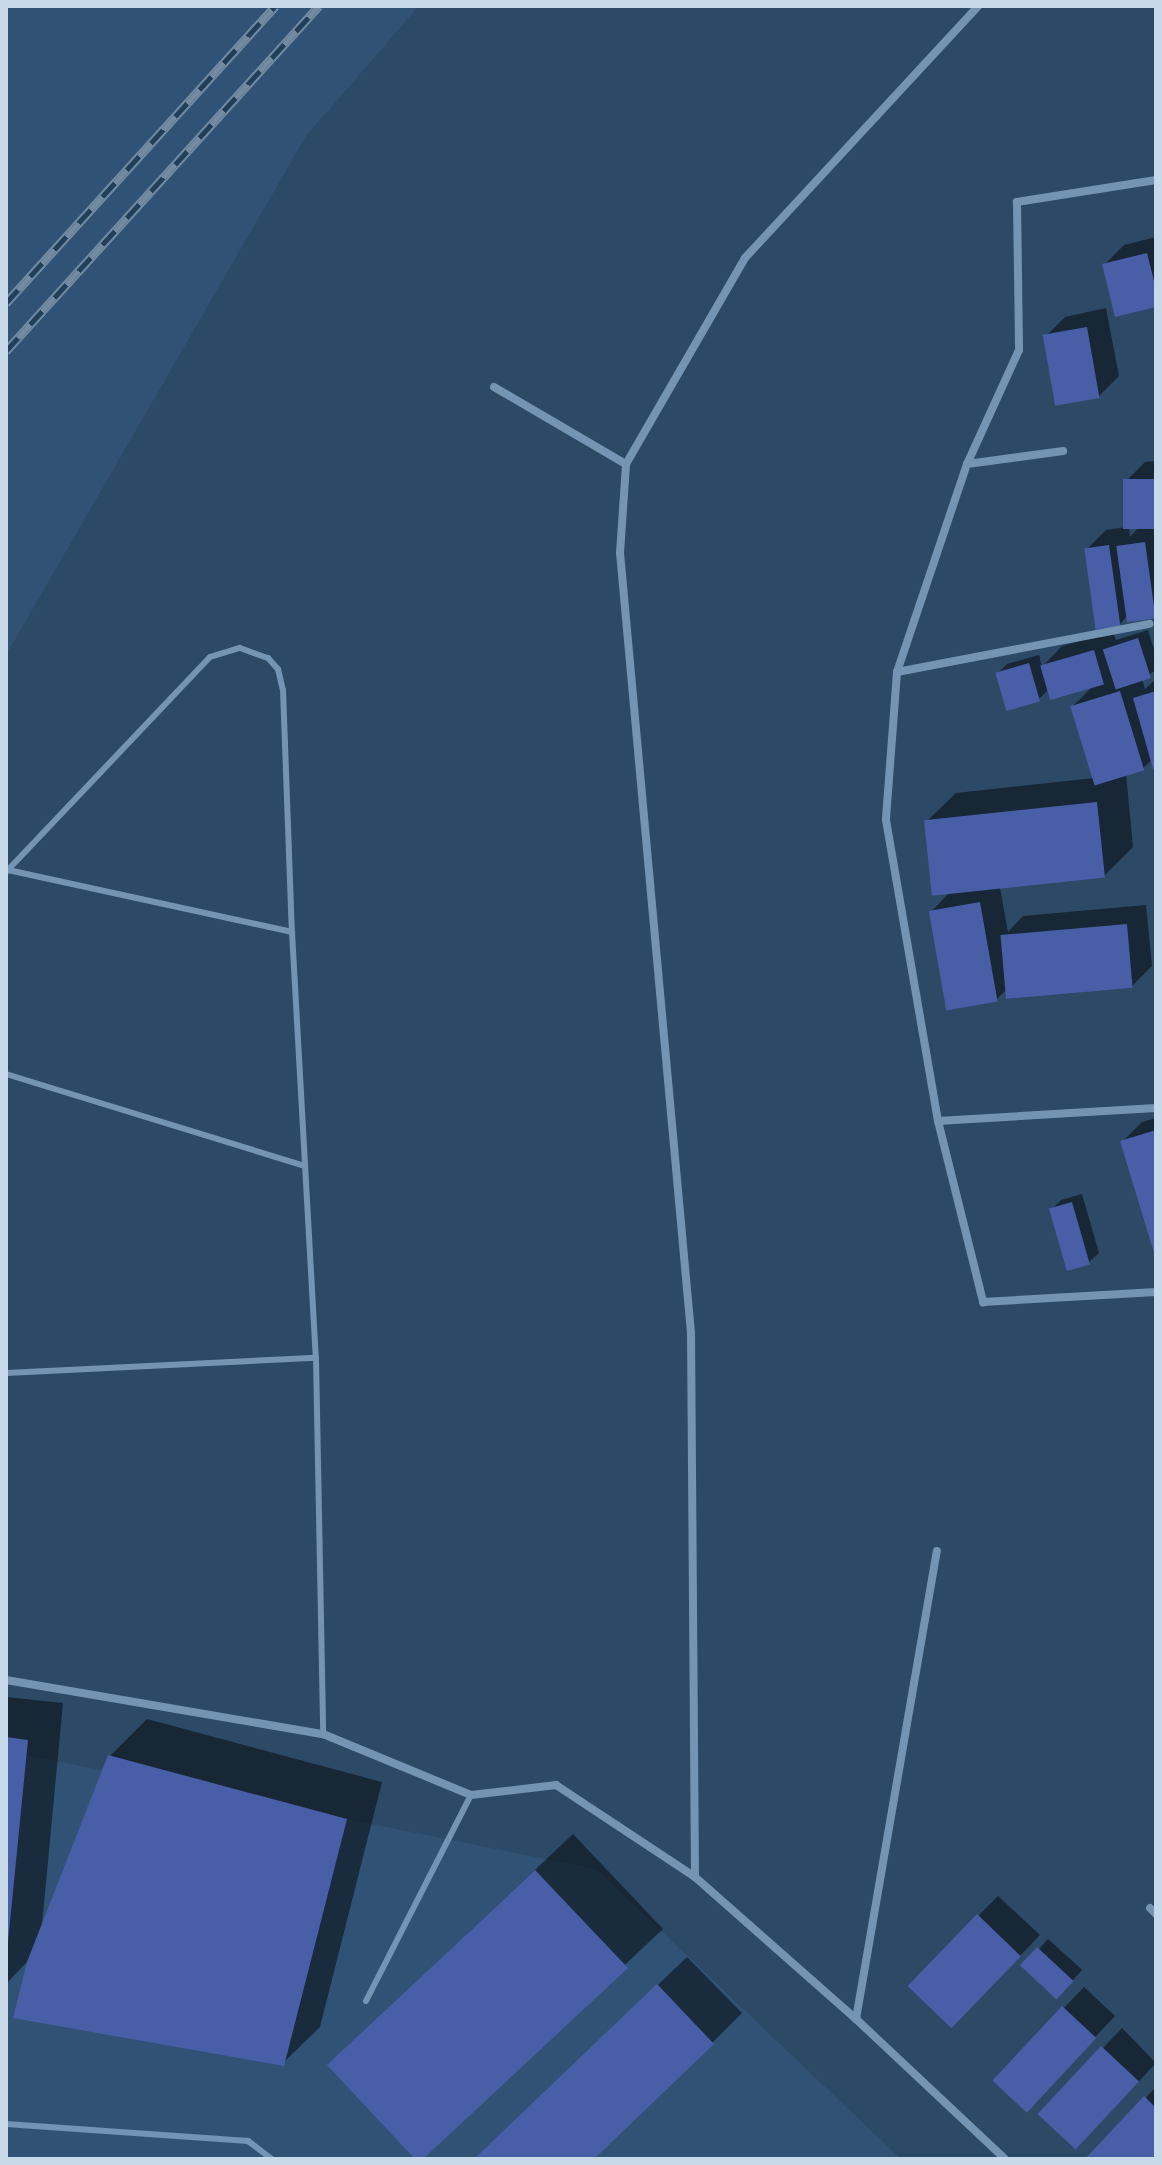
<!DOCTYPE html>
<html>
<head>
<meta charset="utf-8">
<style>
	body { margin:0 }
	#map { position:relative; width:1162px; height:2165px; overflow:hidden; background:#2c4966; font-family:Helvetica,sans-serif }
	div>[style] { position:absolute }
	.built>* { inset:0; background:#305375 }
	.shadow>* { inset:0; background:#0007; transform-origin:0 0 }
	.building>* { inset:0; background:#485fa8; transform-origin:0 0 }
	.lane>* { height:6px; margin:-3px; padding:0 3px; transform-origin:3px; border-radius:3px; background:#7494b4 }
	.street>* { height:8px; margin:-4px; padding:0 4px; transform-origin:4px; border-radius:4px; background:#7494b4 }
	.rail>* { height:9px; margin-top:-4.5px; transform-origin:0; background:repeating-linear-gradient(90deg,#213f5a 0 18px,#738ba2 0 36px); box-sizing:border-box; border-block:2px solid #738ba2 }
	span { translate:-50% -50%; white-space:nowrap; text-align:center; line-height:1.15; -webkit-text-stroke:6px #213f5a; paint-order:stroke }
	.frame { position:absolute; inset:0; border:8px solid #c8d9ea; pointer-events:none }
</style>
</head>
<body>
<div id="map">
	<div class="built">
		<i style="clip-path:polygon(6px 6px,419px 6px,306px 136px,6px 655px)"></i>
		<i style="clip-path:polygon(6px 1751px,596px 1869px,901px 2159px,6px 2159px)"></i>
	</div>
	<div class="shadow">
		<i style="clip-path:polygon(1156px 237px,1156px 305px,1104px 265px,1124px 245px)"></i>
		<i style="clip-path:polygon(1106px 308px,1119px 376px,1099px 396px,1045px 337px,1065px 317px)"></i>
		<i style="clip-path:polygon(evenodd,1156px 461px,1156px 615px,1130px 620px,1129px 614px,1119px 625px,1086px 550px,1106px 530px,1127px 527px,1125px 482px,1145px 462px,1156px 461px,1138px 528px,1130px 537px,1129px 529px,1138px 528px)"></i>
		<i style="clip-path:polygon(1148px 630px,1156px 656px,1156px 670px,1142px 679px,1145px 689px,1156px 679px,1156px 766px,1153px 759px,1143px 768px,1126px 774px,1133px 847px,1104px 876px,1000px 888px,1008px 932px,1023px 916px,1146px 905px,1152px 966px,1132px 986px,1008px 988px,996px 1000px,931px 912px,948px 894px,926px 822px,956px 793px,1094px 778px,1072px 707px,1092px 687px,1049px 689px,1039px 699px,997px 674px,1007px 664px,1039px 655px,1042px 667px,1062px 646px,1113px 632px,1116px 640px)"></i>
		<i style="clip-path:polygon(1156px 1118px,1156px 1252px,1122px 1142px,1142px 1122px)"></i>
		<i style="clip-path:polygon(1082px 1194px,1099px 1253px,1089px 1262px,1051px 1210px,1061px 1200px)"></i>
		<i style="clip-path:polygon(6px 1697px,63px 1703px,42px 1925px,110px 1756px,147px 1719px,382px 1782px,320px 2027px,283px 2063px,29px 1960px,6px 1984px)"></i>
		<i style="clip-path:polygon(573px 1834px,663px 1929px,418px 2159px,366px 2029px)"></i>
		<i style="clip-path:polygon(998px 1896px,1040px 1935px,972px 2006px,978px 1916px)"></i>
		<i style="left:1048px;top:1939px;width:46px;height:36px;rotate:42deg"></i>
		<i style="clip-path:polygon(687px 1957px,742px 2013px,713px 2042px,591px 2159px,476px 2159px)"></i>
		<i style="clip-path:polygon(1084px 1987px,1115px 2016px,1046px 2089px,995px 2080px)"></i>
		<i style="clip-path:polygon(1122px 2028px,1156px 2063px,1095px 2128px,1103px 2048px)"></i>
		<i style="clip-path:polygon(1156px 2087px,1156px 2152px,1149px 2159px,1087px 2159px)"></i>
	</div>
	<div class="building">
		<i style="clip-path:polygon(1147px 253px,1156px 289px,1156px 307px,1115px 317px,1102px 264px)"></i>
		<i style="left:1087px;top:327px;width:72px;height:45px;rotate:80deg"></i>
		<i style="left:1156px;top:479px;width:50px;height:33px;rotate:90deg"></i>
		<i style="left:1145px;top:542px;width:77px;height:29px;rotate:82deg"></i>
		<i style="left:1109px;top:545px;width:82px;height:25px;rotate:82deg"></i>
		<i style="left:1138px;top:638px;width:42px;height:37px;rotate:72deg"></i>
		<i style="left:1094px;top:650px;width:36px;height:56px;rotate:74deg"></i>
		<i style="left:1029px;top:663px;width:40px;height:35px;rotate:74deg"></i>
		<i style="left:1120px;top:691px;width:83px;height:52px;rotate:73deg"></i>
		<i style="clip-path:polygon(1156px 691px,1156px 768px,1153px 769px,1133px 698px)"></i>
		<i style="left:1097px;top:802px;width:76px;height:174px;rotate:84deg"></i>
		<i style="left:980px;top:902px;width:101px;height:52px;rotate:80deg"></i>
		<i style="left:1127px;top:924px;width:64px;height:127px;rotate:85deg"></i>
		<i style="clip-path:polygon(1156px 1130px,1156px 1256px,1155px 1256px,1120px 1141px)"></i>
		<i style="left:1072px;top:1202px;width:65px;height:24px;rotate:74deg"></i>
		<i style="clip-path:polygon(6px 1737px,28px 1740px,8px 1942px,6px 1942px)"></i>
		<i style="clip-path:polygon(108px 1755px,347px 1819px,284px 2066px,13px 2018px,27px 1962px)"></i>
		<i style="clip-path:polygon(535px 1870px,628px 1968px,423px 2159px,415px 2159px,327px 2065px)"></i>
		<i style="left:977px;top:1914px;width:61px;height:100px;rotate:44deg"></i>
		<i style="left:1037px;top:1947px;width:50px;height:25px;rotate:43deg"></i>
		<i style="clip-path:polygon(657px 1984px,714px 2044px,594px 2159px,474px 2159px)"></i>
		<i style="left:1062px;top:2006px;width:47px;height:102px;rotate:43deg"></i>
		<i style="left:1101px;top:2046px;width:52px;height:93px;rotate:43deg"></i>
		<i style="clip-path:polygon(1144px 2096px,1156px 2108px,1156px 2154px,1151px 2159px,1085px 2159px)"></i>
	</div>
	<div class="lane">
		<i style="left:8px;top:870px;width:291px;rotate:12.3deg"></i>
		<i style="left:6px;top:872px;width:296px;rotate:-46.5deg"></i>
		<i style="left:210px;top:657px;width:31px;rotate:-17deg"></i>
		<i style="left:240px;top:648px;width:30px;rotate:20deg"></i>
		<i style="left:268px;top:658px;width:15px;rotate:48deg"></i>
		<i style="left:278px;top:669px;width:22px;rotate:77deg"></i>
		<i style="left:283px;top:690px;width:242px;rotate:87.9deg"></i>
		<i style="left:292px;top:932px;width:427px;rotate:86.8deg"></i>
		<i style="left:316px;top:1358px;width:376px;rotate:88.9deg"></i>
		<i style="left:6px;top:1074px;width:313px;rotate:17.1deg"></i>
		<i style="left:6px;top:1373px;width:310px;rotate:-2.8deg"></i>
		<i style="left:366px;top:2001px;width:231px;rotate:-63deg"></i>
		<i style="left:6px;top:2124px;width:243px;rotate:4deg"></i>
		<i style="left:248px;top:2141px;width:30px;rotate:37deg"></i>
	</div>
	<div class="street">
		<i style="left:1156px;top:180px;width:141px;rotate:171deg"></i>
		<i style="left:1017px;top:202px;width:148px;rotate:89.2deg"></i>
		<i style="left:1019px;top:350px;width:125px;rotate:114.5deg"></i>
		<i style="left:967px;top:464px;width:219px;rotate:108.6deg"></i>
		<i style="left:897px;top:672px;width:148px;rotate:94.3deg"></i>
		<i style="left:886px;top:820px;width:305px;rotate:80.2deg"></i>
		<i style="left:938px;top:1121px;width:187px;rotate:76deg"></i>
		<i style="left:983px;top:1302px;width:173px;rotate:-3.3deg"></i>
		<i style="left:494px;top:387px;width:153px;rotate:30.3deg"></i>
		<i style="left:967px;top:464px;width:97px;rotate:-7.7deg"></i>
		<i style="left:897px;top:672px;width:257px;rotate:-10.8deg"></i>
		<i style="left:938px;top:1121px;width:218px;rotate:-3.4deg"></i>
		<i style="left:6px;top:1680px;width:322px;rotate:9.7deg"></i>
		<i style="left:323px;top:1734px;width:160px;rotate:22.4deg"></i>
		<i style="left:471px;top:1795px;width:86px;rotate:-6.7deg"></i>
		<i style="left:556px;top:1785px;width:167px;rotate:33.5deg"></i>
		<i style="left:695px;top:1877px;width:215px;rotate:41.4deg"></i>
		<i style="left:856px;top:2019px;width:204px;rotate:43.2deg"></i>
		<i style="left:695px;top:1877px;width:544px;rotate:-90.42deg"></i>
		<i style="left:691px;top:1333px;width:783px;rotate:-95.2deg"></i>
		<i style="left:620px;top:553px;width:89px;rotate:-86.1deg"></i>
		<i style="left:626px;top:464px;width:238px;rotate:-60deg"></i>
		<i style="left:745px;top:258px;width:343px;rotate:-47.2deg"></i>
		<i style="left:1150px;top:1908px;width:8px;rotate:45deg"></i>
		<i style="left:856px;top:2019px;width:475px;rotate:-80.2deg"></i>
	</div>
	<div class="rail">
		<i style="left:6px;top:303px;width:401px;rotate:-47.8deg"></i>
		<i style="left:6px;top:351px;width:466px;rotate:-47.8deg"></i>
	</div>
	<div class="frame"></div>
</div>
</body>
</html>
